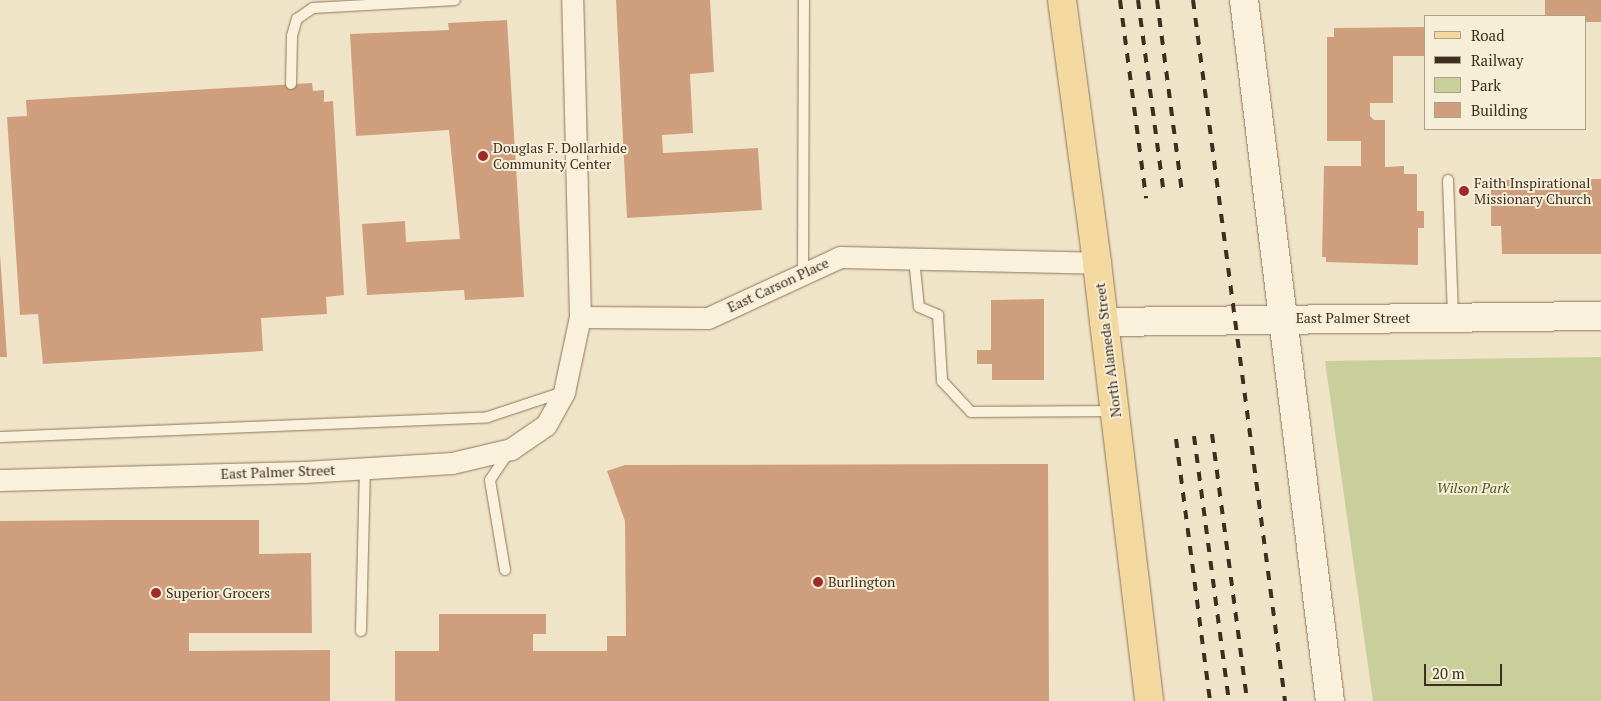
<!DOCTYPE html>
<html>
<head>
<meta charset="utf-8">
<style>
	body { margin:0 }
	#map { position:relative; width:1601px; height:701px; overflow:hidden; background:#f0e4c8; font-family:"PT Serif",serif }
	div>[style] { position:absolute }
	.green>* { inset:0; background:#c9cf9b }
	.building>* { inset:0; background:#cf9f7d }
	.roads { filter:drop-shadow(0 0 1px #8d765c) drop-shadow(0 0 1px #8d765c) }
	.lane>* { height:10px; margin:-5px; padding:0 5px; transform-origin:5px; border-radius:5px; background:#faf1dc }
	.street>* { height:21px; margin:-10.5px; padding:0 10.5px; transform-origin:10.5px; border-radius:10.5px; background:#faf1dc }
	.secondary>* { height:28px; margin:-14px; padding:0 14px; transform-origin:14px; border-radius:14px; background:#faf1dc }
	.primary>* { height:28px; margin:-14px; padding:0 14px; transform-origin:14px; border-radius:14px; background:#f3d9a0 }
	.rail>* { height:4px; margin-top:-2px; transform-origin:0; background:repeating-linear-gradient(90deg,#3d2e20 0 9px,transparent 0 18px) }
	.dots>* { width:14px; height:14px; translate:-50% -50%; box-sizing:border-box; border:2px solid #f7eed8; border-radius:50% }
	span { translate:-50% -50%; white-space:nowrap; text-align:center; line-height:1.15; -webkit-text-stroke:4px #f7eed8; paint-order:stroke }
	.poi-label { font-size:14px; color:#3d2e20 }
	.left { translate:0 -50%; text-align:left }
	.street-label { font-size:14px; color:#3d2e20 }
	.park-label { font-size:14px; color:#4d5a26; font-style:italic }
	.legend { position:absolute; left:1424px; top:15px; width:162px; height:115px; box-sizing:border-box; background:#f7eed8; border:1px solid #ada18e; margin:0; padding:6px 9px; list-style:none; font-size:15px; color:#3d2e20 }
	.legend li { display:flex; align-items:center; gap:10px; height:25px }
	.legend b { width:25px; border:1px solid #ada18e }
	.scale { position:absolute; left:1424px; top:664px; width:78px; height:22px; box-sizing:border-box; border:2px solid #3d2e20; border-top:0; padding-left:6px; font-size:15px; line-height:18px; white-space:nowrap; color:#3d2e20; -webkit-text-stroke:4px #f7eed8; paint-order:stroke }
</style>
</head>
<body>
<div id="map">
	<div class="green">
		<i style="clip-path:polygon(1601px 357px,1601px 701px,1373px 701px,1325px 361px)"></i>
	</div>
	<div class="building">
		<i style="clip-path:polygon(616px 0,710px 0,714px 72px,690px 74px,693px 133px,662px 135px,663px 153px,758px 148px,762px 210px,627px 218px)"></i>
		<i style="clip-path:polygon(1545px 0,1601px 0,1601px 22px,1585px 22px,1585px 16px,1578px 15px,1545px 16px)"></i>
		<i style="clip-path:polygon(507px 20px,524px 297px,465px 300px,464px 290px,367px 295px,362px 224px,405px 221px,406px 242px,460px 239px,449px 130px,356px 136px,350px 34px,449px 30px,448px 23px)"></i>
		<i style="clip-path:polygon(1425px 27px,1425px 56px,1393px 56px,1393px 103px,1370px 103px,1370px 116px,1374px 120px,1385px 120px,1385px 167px,1404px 166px,1404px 174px,1417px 174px,1417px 211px,1424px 211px,1424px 228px,1418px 228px,1418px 265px,1326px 262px,1326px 257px,1322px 257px,1324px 166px,1361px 166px,1361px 141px,1327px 141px,1327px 37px,1334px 37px,1334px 28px)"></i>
		<i style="clip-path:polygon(312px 83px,313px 91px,324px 90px,324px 102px,333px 101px,344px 295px,326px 297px,327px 314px,261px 318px,263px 351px,43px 364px,38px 314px,20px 315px,7px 117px,27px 116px,26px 100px)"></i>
		<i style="clip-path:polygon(1601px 179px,1601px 254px,1502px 254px,1501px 226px,1491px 226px,1491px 180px)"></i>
		<i style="clip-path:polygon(0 254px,7px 357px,0 357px)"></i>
		<i style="clip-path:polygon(1044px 299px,1044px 380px,992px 380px,992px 364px,977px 364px,977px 350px,991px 350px,991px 300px)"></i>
		<i style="clip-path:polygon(1048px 464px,1049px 701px,395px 701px,395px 651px,439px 651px,439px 614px,546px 614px,546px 634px,533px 634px,533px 651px,607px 651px,607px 636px,626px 636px,625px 521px,607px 471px,625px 465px)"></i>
		<i style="clip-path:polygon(111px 520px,259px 520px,259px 554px,311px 553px,312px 633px,189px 633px,189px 651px,330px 650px,330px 701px,0 701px,0 521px)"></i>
	</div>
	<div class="roads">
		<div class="lane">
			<i style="left:291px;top:84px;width:48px;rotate:-88.8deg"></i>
			<i style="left:292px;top:36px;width:18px;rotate:-74deg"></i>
			<i style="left:297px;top:19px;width:19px;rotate:-35deg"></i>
			<i style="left:313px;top:8px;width:142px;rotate:-3.2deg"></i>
			<i style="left:1448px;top:180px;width:136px;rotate:87.9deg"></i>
			<i style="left:914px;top:259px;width:48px;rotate:84.1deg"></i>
			<i style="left:919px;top:307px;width:21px;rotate:23deg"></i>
			<i style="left:938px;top:315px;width:66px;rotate:86.5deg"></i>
			<i style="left:942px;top:381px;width:42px;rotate:46.9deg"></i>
			<i style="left:971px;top:412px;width:143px;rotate:-0.4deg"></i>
			<i style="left:803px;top:274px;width:274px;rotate:-89.8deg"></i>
			<i style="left:0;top:437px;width:488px;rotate:-2.3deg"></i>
			<i style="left:488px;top:417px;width:79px;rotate:-18.4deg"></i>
			<i style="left:505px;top:570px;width:91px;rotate:-99.5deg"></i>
			<i style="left:490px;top:480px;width:34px;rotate:-56deg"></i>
			<i style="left:361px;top:631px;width:163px;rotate:-88.6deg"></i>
		</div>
		<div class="street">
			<i style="left:580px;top:317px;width:128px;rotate:0.4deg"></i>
			<i style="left:708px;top:318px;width:145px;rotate:-24.8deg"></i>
			<i style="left:840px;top:257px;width:257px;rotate:1.3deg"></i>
			<i style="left:0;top:480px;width:304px;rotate:-1.5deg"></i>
			<i style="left:304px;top:472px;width:148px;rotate:-3.5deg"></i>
			<i style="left:452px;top:463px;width:61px;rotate:-13.3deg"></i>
			<i style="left:511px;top:449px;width:42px;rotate:-34.4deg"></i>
			<i style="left:546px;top:425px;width:38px;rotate:-61deg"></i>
			<i style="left:564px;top:392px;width:77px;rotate:-78deg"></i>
			<i style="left:580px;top:317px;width:317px;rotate:-91.4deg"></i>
		</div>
		<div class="secondary">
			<i style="left:1244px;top:0;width:706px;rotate:83.01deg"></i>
			<i style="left:1104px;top:322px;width:497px;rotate:-0.7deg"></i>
		</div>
		<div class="primary">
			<i style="left:1062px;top:0;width:265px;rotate:82.4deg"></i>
			<i style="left:1097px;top:263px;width:441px;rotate:83.2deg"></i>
		</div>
	</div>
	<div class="rail">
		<i style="left:1120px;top:0;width:200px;rotate:82.5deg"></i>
		<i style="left:1138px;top:0;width:197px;rotate:82.4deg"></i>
		<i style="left:1157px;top:0;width:195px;rotate:82.6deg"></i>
		<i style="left:1193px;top:0;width:707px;rotate:82.52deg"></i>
		<i style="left:1212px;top:434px;width:269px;rotate:82.5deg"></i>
		<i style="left:1194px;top:436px;width:267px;rotate:82.5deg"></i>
		<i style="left:1176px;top:439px;width:264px;rotate:82.6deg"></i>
	</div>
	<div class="dots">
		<i style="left:483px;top:156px;background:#9e2a2b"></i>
		<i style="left:1464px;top:191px;background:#9e2a2b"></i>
		<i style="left:818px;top:582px;background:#9e2a2b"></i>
		<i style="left:156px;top:593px;background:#9e2a2b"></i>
	</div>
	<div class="poi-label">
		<span class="left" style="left:493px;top:156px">Douglas F. Dollarhide<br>Community Center</span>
		<span class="left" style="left:1474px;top:191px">Faith Inspirational<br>Missionary Church</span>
		<span class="left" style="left:828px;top:582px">Burlington</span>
		<span class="left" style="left:166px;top:593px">Superior Grocers</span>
	</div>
	<div class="street-label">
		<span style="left:778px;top:285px;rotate:-25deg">East Carson Place</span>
		<span style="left:1353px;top:318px">East Palmer Street</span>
		<span style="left:1108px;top:350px;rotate:-97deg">North Alameda Street</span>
		<span style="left:278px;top:472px;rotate:-2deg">East Palmer Street</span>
	</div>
	<div class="park-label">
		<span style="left:1473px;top:488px">Wilson Park</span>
	</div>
	<ul class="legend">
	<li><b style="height:6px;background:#f3d9a0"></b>Road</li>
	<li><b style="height:6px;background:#3d2e20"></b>Railway</li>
	<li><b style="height:14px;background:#c9cf9b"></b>Park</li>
	<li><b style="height:14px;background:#cf9f7d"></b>Building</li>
	</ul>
	<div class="scale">20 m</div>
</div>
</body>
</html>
